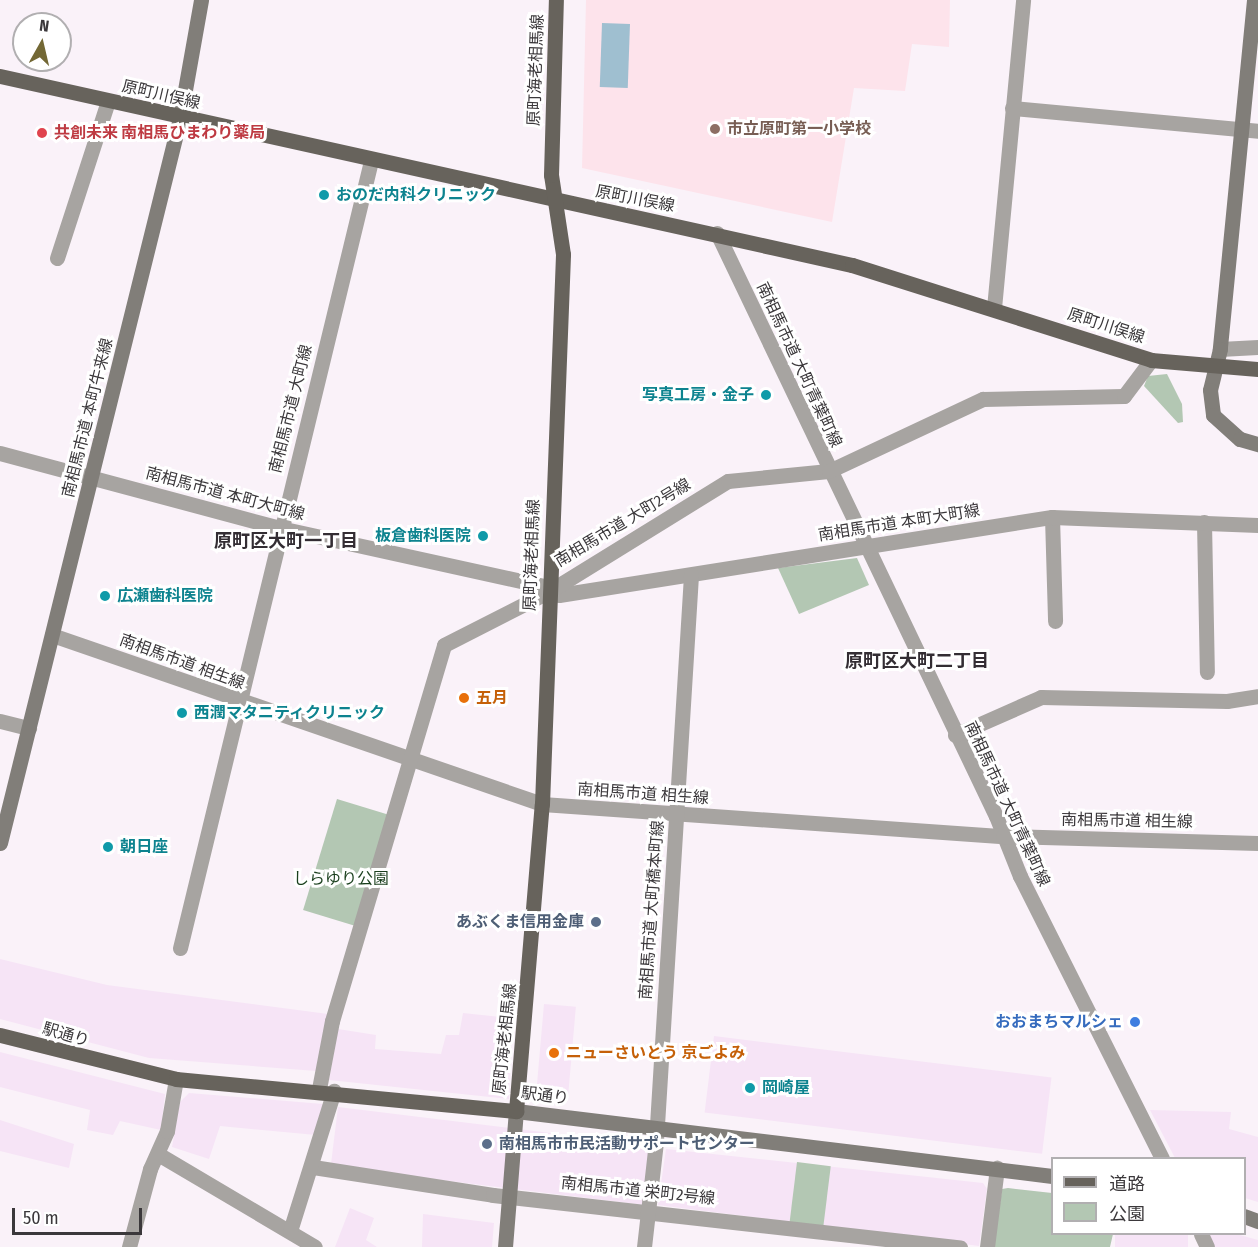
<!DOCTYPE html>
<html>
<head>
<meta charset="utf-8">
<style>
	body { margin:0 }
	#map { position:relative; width:1258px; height:1247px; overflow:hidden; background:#faf2f9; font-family:"Fira Sans Condensed","Noto Sans JP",sans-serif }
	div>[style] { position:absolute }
	.commercial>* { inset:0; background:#f6e4f6; transform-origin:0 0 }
	.education>* { inset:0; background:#fde3eb }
	.green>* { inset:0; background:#b3c7b3; transform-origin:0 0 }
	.water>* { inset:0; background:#9fbfd0; transform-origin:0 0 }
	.street>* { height:15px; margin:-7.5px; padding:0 7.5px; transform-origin:7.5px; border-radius:7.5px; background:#a7a4a1 }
	.secondary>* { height:15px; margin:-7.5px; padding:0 7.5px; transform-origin:7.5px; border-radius:7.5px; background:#817e79 }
	.primary>* { height:15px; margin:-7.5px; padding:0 7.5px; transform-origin:7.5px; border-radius:7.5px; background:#67635c }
	.dots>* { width:16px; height:16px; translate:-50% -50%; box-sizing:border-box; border:3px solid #fff; border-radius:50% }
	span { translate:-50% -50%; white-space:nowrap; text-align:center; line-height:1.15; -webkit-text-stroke:6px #fff; paint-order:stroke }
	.street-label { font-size:16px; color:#3b383b }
	.education-label { font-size:16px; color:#785e54; font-weight:700 }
	.left { translate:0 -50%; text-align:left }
	.health-label { font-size:16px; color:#be3a42; font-weight:700 }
	.culture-label { font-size:16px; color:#0d838f; font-weight:700 }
	.right { translate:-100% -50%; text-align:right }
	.food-label { font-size:16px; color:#c56008; font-weight:700 }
	.park-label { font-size:16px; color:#1a3f1d }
	.service-label { font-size:16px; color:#4e5e75; font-weight:700 }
	.shop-label { font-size:16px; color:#366cbe; font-weight:700 }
	.neighbourhood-label { font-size:18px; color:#332d33; font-weight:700 }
	.legend { position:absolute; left:1051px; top:1157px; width:195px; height:78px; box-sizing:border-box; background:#fff; border:2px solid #b1afb1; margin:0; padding:8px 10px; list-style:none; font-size:18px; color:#3b383b }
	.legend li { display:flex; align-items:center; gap:12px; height:30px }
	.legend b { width:30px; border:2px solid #b1afb1 }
	.north { position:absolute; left:12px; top:12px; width:60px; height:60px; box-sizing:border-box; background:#fff; border:2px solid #b1afb1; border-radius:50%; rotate:8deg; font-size:16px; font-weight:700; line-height:24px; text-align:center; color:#3b383b }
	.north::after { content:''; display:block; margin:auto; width:21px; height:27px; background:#736835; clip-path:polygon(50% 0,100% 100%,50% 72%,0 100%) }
	.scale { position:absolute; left:12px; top:1208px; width:130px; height:27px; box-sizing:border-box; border:3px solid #3b383b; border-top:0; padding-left:8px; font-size:18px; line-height:21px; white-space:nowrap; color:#3b383b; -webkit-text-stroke:4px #fff; paint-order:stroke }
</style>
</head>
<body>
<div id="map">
	<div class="commercial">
		<i style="clip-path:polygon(0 959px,107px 985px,328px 1014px,316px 1071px,149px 1058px,0 1019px)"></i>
		<i style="left:544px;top:1004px;width:32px;height:95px;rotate:5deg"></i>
		<i style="clip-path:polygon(463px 1013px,511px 1018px,509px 1099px,329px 1080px,338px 1029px,376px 1035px,375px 1049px,441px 1054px,446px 1035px,459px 1035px)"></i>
		<i style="left:714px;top:1036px;width:340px;height:77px;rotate:7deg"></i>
		<i style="clip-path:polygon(0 1052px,165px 1094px,161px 1130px,120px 1121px,113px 1135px,87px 1130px,90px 1110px,0 1087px)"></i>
		<i style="clip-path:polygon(189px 1093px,323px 1104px,316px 1135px,220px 1126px,209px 1159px,172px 1147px,180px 1102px)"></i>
		<i style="left:338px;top:1107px;width:314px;height:60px;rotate:7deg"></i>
		<i style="clip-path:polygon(1150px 1110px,1231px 1112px,1229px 1129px,1258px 1137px,1258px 1202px,1245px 1198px,1244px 1158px,1175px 1158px)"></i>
		<i style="clip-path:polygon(0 1120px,74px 1144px,69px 1168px,0 1151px)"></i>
		<i style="clip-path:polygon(666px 1149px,983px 1183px,987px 1189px,979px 1246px,658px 1205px)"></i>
		<i style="clip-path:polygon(350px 1208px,374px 1218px,366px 1240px,377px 1247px,335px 1247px)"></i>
		<i style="clip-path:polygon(423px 1214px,494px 1223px,492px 1247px,422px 1247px)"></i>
		<i style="left:1115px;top:1234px;width:73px;height:13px"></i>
		<i style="clip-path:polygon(1209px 1234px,1236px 1234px,1258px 1240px,1258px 1247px,1215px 1247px)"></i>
	</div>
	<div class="education">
		<i style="clip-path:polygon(586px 0,950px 0,949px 47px,912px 44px,905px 91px,854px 88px,832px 222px,582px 168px)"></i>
	</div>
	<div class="green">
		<i style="clip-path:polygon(1167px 374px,1182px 404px,1183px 422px,1178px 423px,1144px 386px,1148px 376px)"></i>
		<i style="clip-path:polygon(857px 558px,869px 585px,799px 614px,778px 568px)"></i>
		<i style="left:337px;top:799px;width:54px;height:116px;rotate:17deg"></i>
		<i style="left:797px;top:1162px;width:34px;height:62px;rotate:7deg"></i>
		<i style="clip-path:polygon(1008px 1188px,1052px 1193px,1052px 1234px,1113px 1234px,1110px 1247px,994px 1247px,1002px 1189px)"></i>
	</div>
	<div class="water">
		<i style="left:602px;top:23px;width:28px;height:64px;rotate:2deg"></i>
	</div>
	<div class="street">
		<i style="left:1012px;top:108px;width:247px;rotate:5.3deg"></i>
		<i style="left:717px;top:233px;width:646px;rotate:64.43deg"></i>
		<i style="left:996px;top:816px;width:65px;rotate:68.2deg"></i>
		<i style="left:1020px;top:876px;width:316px;rotate:63.3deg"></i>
		<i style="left:57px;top:258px;width:165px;rotate:-72deg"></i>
		<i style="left:994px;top:308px;width:309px;rotate:-84.6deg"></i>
		<i style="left:1220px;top:349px;width:38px;rotate:-3deg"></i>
		<i style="left:0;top:453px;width:290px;rotate:15deg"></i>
		<i style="left:280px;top:528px;width:274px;rotate:12.4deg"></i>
		<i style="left:1052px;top:517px;width:104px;rotate:88.3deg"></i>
		<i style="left:1204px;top:522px;width:150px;rotate:88.9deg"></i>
		<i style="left:548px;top:592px;width:11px;rotate:15deg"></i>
		<i style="left:559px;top:595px;width:499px;rotate:-9deg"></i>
		<i style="left:1052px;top:517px;width:206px;rotate:2.2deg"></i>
		<i style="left:52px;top:635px;width:518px;rotate:19.03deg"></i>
		<i style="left:542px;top:804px;width:462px;rotate:4deg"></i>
		<i style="left:1003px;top:836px;width:255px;rotate:1.6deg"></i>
		<i style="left:0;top:721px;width:30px;rotate:14deg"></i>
		<i style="left:955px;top:735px;width:94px;rotate:-23.8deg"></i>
		<i style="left:1041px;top:697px;width:186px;rotate:1.2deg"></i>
		<i style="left:1227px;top:701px;width:31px;rotate:-9deg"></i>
		<i style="left:180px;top:948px;width:810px;rotate:-76.36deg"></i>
		<i style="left:319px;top:1089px;width:69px;rotate:-79.2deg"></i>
		<i style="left:332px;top:1021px;width:392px;rotate:-73.4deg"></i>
		<i style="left:444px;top:645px;width:117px;rotate:-27deg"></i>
		<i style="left:548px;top:592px;width:211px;rotate:-31.7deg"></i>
		<i style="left:728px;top:481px;width:101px;rotate:-5.7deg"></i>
		<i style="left:829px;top:471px;width:170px;rotate:-25.1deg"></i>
		<i style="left:983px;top:399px;width:141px;rotate:-1.2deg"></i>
		<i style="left:1124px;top:396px;width:45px;rotate:-53.1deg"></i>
		<i style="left:158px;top:1154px;width:182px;rotate:30.6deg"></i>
		<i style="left:313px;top:1167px;width:182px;rotate:8.8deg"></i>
		<i style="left:493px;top:1195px;width:470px;rotate:6.4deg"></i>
		<i style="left:290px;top:1231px;width:147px;rotate:-72.6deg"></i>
		<i style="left:1201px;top:1234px;width:14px;rotate:65deg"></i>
		<i style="left:129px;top:1247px;width:81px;rotate:-74.9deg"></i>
		<i style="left:150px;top:1169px;width:42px;rotate:-65.9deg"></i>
		<i style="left:167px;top:1131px;width:53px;rotate:-80.2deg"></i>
		<i style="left:644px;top:1247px;width:107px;rotate:-83.5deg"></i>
		<i style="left:656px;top:1141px;width:567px;rotate:-86.46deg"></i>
		<i style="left:987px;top:1247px;width:80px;rotate:-82.8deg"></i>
	</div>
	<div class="secondary">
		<i style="left:1254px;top:0;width:351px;rotate:95.6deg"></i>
		<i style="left:1220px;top:349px;width:42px;rotate:103.7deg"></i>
		<i style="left:1210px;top:390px;width:25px;rotate:83deg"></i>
		<i style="left:1213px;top:415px;width:36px;rotate:42deg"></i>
		<i style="left:1240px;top:439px;width:19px;rotate:16deg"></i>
		<i style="left:0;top:843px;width:747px;rotate:-76.06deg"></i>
		<i style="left:180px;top:118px;width:120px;rotate:-79.9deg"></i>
		<i style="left:1244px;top:1216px;width:15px;rotate:20deg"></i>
		<i style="left:505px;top:1247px;width:136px;rotate:-85.4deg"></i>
		<i style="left:516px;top:1111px;width:540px;rotate:6.91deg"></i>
	</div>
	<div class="primary">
		<i style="left:0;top:76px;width:873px;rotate:12.51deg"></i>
		<i style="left:852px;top:265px;width:314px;rotate:17.6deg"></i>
		<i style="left:1151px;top:360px;width:107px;rotate:4.8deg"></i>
		<i style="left:0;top:1035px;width:181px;rotate:14deg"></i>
		<i style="left:176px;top:1079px;width:342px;rotate:5.4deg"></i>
		<i style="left:516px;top:1111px;width:308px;rotate:-85.2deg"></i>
		<i style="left:542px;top:804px;width:550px;rotate:-87.81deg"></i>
		<i style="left:563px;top:254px;width:80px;rotate:-98.6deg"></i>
		<i style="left:551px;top:175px;width:175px;rotate:-88.4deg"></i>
	</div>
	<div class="dots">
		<i style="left:715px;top:129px;background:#8d6e63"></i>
		<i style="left:42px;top:133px;background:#e0444e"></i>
		<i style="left:324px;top:195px;background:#0f9aa8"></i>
		<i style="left:766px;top:395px;background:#0f9aa8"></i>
		<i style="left:483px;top:536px;background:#0f9aa8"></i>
		<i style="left:105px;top:596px;background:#0f9aa8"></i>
		<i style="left:464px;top:698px;background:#e8710a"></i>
		<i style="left:182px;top:713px;background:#0f9aa8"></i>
		<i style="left:108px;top:847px;background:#0f9aa8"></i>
		<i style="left:596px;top:922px;background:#5c6f8a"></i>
		<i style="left:1135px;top:1022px;background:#3f7fe0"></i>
		<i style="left:554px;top:1053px;background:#e8710a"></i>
		<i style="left:750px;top:1088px;background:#0f9aa8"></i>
		<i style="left:487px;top:1144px;background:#5c6f8a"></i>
	</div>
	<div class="street-label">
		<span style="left:536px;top:70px;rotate:-88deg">原町海老相馬線</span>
		<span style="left:161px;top:95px;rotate:13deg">原町川俣線</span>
		<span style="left:635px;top:199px;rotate:11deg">原町川俣線</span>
		<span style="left:1106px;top:326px;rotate:18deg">原町川俣線</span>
		<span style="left:799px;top:365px;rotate:65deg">南相馬市道 大町青葉町線</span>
		<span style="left:291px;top:409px;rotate:-76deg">南相馬市道 大町線</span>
		<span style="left:88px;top:418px;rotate:-76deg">南相馬市道 本町牛来線</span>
		<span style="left:225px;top:494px;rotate:15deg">南相馬市道 本町大町線</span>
		<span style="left:623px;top:523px;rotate:-31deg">南相馬市道 大町2号線</span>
		<span style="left:899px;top:523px;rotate:-9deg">南相馬市道 本町大町線</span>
		<span style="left:532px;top:555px;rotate:-88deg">原町海老相馬線</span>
		<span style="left:182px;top:662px;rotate:20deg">南相馬市道 相生線</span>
		<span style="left:643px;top:794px;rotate:4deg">南相馬市道 相生線</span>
		<span style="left:1007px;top:804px;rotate:65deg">南相馬市道 大町青葉町線</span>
		<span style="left:1127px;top:821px;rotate:1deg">南相馬市道 相生線</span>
		<span style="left:652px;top:910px;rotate:-86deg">南相馬市道 大町橋本町線</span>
		<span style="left:66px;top:1035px;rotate:16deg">駅通り</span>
		<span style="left:505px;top:1039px;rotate:-84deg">原町海老相馬線</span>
		<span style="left:545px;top:1096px;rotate:7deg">駅通り</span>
		<span style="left:638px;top:1191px;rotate:6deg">南相馬市道 栄町2号線</span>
	</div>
	<div class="education-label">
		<span class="left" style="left:727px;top:129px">市立原町第一小学校</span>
	</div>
	<div class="health-label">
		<span class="left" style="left:54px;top:133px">共創未来 南相馬ひまわり薬局</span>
	</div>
	<div class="culture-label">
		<span class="left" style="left:336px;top:195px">おのだ内科クリニック</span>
		<span class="right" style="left:754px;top:395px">写真工房・金子</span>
		<span class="right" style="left:471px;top:536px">板倉歯科医院</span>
		<span class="left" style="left:117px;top:596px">広瀬歯科医院</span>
		<span class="left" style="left:194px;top:713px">西潤マタニティクリニック</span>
		<span class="left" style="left:120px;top:847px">朝日座</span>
		<span class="left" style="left:762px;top:1088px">岡崎屋</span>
	</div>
	<div class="food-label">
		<span class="left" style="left:476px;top:698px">五月</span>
		<span class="left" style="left:566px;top:1053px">ニューさいとう 京ごよみ</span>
	</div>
	<div class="park-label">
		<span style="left:341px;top:879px">しらゆり公園</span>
	</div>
	<div class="service-label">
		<span class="right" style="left:584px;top:922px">あぶくま信用金庫</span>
		<span class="left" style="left:499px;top:1144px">南相馬市市民活動サポートセンター</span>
	</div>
	<div class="shop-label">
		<span class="right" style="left:1123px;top:1022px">おおまちマルシェ</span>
	</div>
	<div class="neighbourhood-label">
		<span style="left:286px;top:541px">原町区大町一丁目</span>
		<span style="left:917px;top:661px">原町区大町二丁目</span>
	</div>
	<ul class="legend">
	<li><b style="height:8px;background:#67635c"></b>道路</li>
	<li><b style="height:16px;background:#b3c7b3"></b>公園</li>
	</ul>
	<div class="north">N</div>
	<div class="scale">50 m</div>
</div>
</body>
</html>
